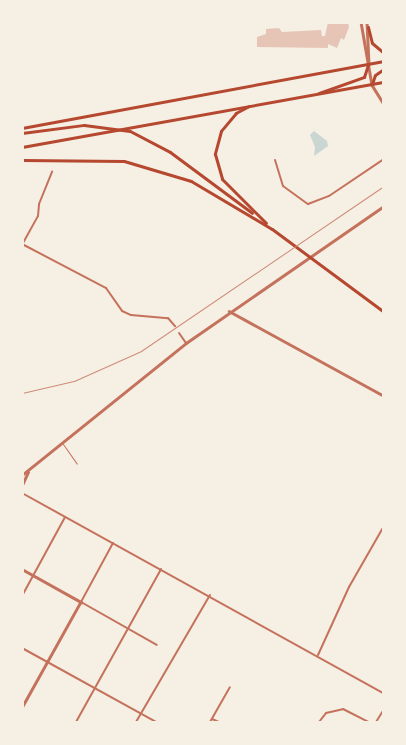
<!DOCTYPE html>
<html>
<head>
<meta charset="utf-8">
<style>
	body { margin:0 }
	#map { position:relative; width:406px; height:745px; overflow:hidden; background:#f6efe4; font-family:"Asap Condensed",sans-serif }
	div>[style] { position:absolute }
	.water>* { inset:0; background:#c9d6d2 }
	.building>* { inset:0; background:#e6c5b7 }
	.service>* { height:1px; margin:-0.5px; padding:0 0.5px; transform-origin:0.5px; border-radius:0.5px; background:#c5725c }
	.minor>* { height:2px; margin:-1px; padding:0 1px; transform-origin:1px; border-radius:1px; background:#c5725c }
	.tertiary>* { height:2.5px; margin:-1.25px; padding:0 1.25px; transform-origin:1.25px; border-radius:1.25px; background:#c5725c }
	.primary>* { height:3px; margin:-1.5px; padding:0 1.5px; transform-origin:1.5px; border-radius:1.5px; background:#b5482f }
	.trunk>* { height:3px; margin:-1.5px; padding:0 1.5px; transform-origin:1.5px; border-radius:1.5px; background:#b5482f }
	.rail>* { height:1px; margin:-0.5px; padding:0 0.5px; transform-origin:0.5px; border-radius:0.5px; background:#cf8b77 }
	span { translate:-50% -50%; white-space:nowrap; text-align:center; line-height:1.15; -webkit-text-stroke:4px #f6efe4; paint-order:stroke }
	.frame { position:absolute; inset:0; border:24px solid #f6efe4; pointer-events:none }
</style>
</head>
<body>
<div id="map">
	<div class="water">
		<i style="clip-path:polygon(314px 131px,327px 141px,328px 146px,314px 156px,315px 147px,310px 135px)"></i>
	</div>
	<div class="building">
		<i style="clip-path:polygon(328px 22px,348px 22px,349px 27px,344px 40px,341px 38px,337px 48px,328px 44px,328px 48px,257px 47px,257px 37px,266px 34px,266px 29px,279px 28px,282px 32px,321px 30px,322px 36px,325px 36px)"></i>
	</div>
	<div class="service">
		<i style="left:63px;top:444px;width:24px;rotate:55deg"></i>
	</div>
	<div class="minor">
		<i style="left:22px;top:23px;width:2px;rotate:-27deg"></i>
		<i style="left:275px;top:160px;width:27px;rotate:73deg"></i>
		<i style="left:283px;top:186px;width:31px;rotate:36deg"></i>
		<i style="left:308px;top:204px;width:22px;rotate:-21deg"></i>
		<i style="left:329px;top:196px;width:66px;rotate:-33.9deg"></i>
		<i style="left:23px;top:243px;width:31px;rotate:-61deg"></i>
		<i style="left:38px;top:216px;width:12px;rotate:-85deg"></i>
		<i style="left:39px;top:204px;width:35px;rotate:-68deg"></i>
		<i style="left:22px;top:244px;width:95px;rotate:27.6deg"></i>
		<i style="left:106px;top:288px;width:28px;rotate:55deg"></i>
		<i style="left:122px;top:311px;width:10px;rotate:24deg"></i>
		<i style="left:131px;top:315px;width:37px;rotate:5deg"></i>
		<i style="left:168px;top:318px;width:11px;rotate:49deg"></i>
		<i style="left:179px;top:333px;width:12px;rotate:55deg"></i>
		<i style="left:22px;top:493px;width:414px;rotate:29deg"></i>
		<i style="left:113px;top:543px;width:67px;rotate:118.5deg"></i>
		<i style="left:81px;top:602px;width:87px;rotate:29.5deg"></i>
		<i style="left:22px;top:596px;width:90px;rotate:-61.4deg"></i>
		<i style="left:22px;top:648px;width:153px;rotate:28.9deg"></i>
		<i style="left:318px;top:655px;width:75px;rotate:-65.5deg"></i>
		<i style="left:349px;top:587px;width:70px;rotate:-60.2deg"></i>
		<i style="left:212px;top:719px;width:8px;rotate:23deg"></i>
		<i style="left:76px;top:722px;width:175px;rotate:-60.9deg"></i>
		<i style="left:136px;top:722px;width:147px;rotate:-59.8deg"></i>
		<i style="left:210px;top:722px;width:40px;rotate:-60.3deg"></i>
		<i style="left:319px;top:722px;width:11px;rotate:-52deg"></i>
		<i style="left:326px;top:713px;width:17px;rotate:-13deg"></i>
		<i style="left:343px;top:709px;width:29px;rotate:27deg"></i>
		<i style="left:376px;top:722px;width:15px;rotate:-58deg"></i>
	</div>
	<div class="tertiary">
		<i style="left:361px;top:22px;width:64px;rotate:80.1deg"></i>
		<i style="left:372px;top:85px;width:22px;rotate:58deg"></i>
		<i style="left:367px;top:22px;width:42px;rotate:87.3deg"></i>
		<i style="left:229px;top:311px;width:177px;rotate:28.7deg"></i>
		<i style="left:22px;top:475px;width:211px;rotate:-38.8deg"></i>
		<i style="left:186px;top:343px;width:241px;rotate:-34.7deg"></i>
		<i style="left:22px;top:485px;width:14px;rotate:-65deg"></i>
		<i style="left:22px;top:569px;width:68px;rotate:29.2deg"></i>
		<i style="left:81px;top:602px;width:121px;rotate:119.1deg"></i>
	</div>
	<div class="primary">
		<i style="left:368px;top:27px;width:16px;rotate:76deg"></i>
		<i style="left:372px;top:43px;width:16px;rotate:40deg"></i>
		<i style="left:372px;top:84px;width:9px;rotate:-72deg"></i>
		<i style="left:375px;top:75px;width:11px;rotate:-34deg"></i>
		<i style="left:319px;top:93px;width:48px;rotate:-19.6deg"></i>
		<i style="left:364px;top:77px;width:13px;rotate:-72deg"></i>
		<i style="left:22px;top:128px;width:368px;rotate:-10.5deg"></i>
		<i style="left:22px;top:147px;width:368px;rotate:-10.2deg"></i>
	</div>
	<div class="trunk">
		<i style="left:249px;top:106px;width:15px;rotate:152deg"></i>
		<i style="left:236px;top:113px;width:23px;rotate:130deg"></i>
		<i style="left:221px;top:131px;width:24px;rotate:105deg"></i>
		<i style="left:215px;top:154px;width:26px;rotate:74deg"></i>
		<i style="left:222px;top:179px;width:62px;rotate:45deg"></i>
		<i style="left:22px;top:133px;width:63px;rotate:-7.4deg"></i>
		<i style="left:84px;top:125px;width:46px;rotate:7.4deg"></i>
		<i style="left:130px;top:131px;width:45px;rotate:27.7deg"></i>
		<i style="left:170px;top:152px;width:102px;rotate:36.6deg"></i>
		<i style="left:22px;top:160px;width:102px;rotate:0.6deg"></i>
		<i style="left:124px;top:161px;width:70px;rotate:16.6deg"></i>
		<i style="left:191px;top:181px;width:94px;rotate:30.7deg"></i>
		<i style="left:272px;top:229px;width:139px;rotate:36.5deg"></i>
	</div>
	<div class="rail">
		<i style="left:22px;top:393px;width:53px;rotate:-13deg"></i>
		<i style="left:74px;top:381px;width:73px;rotate:-24.1deg"></i>
		<i style="left:141px;top:351px;width:294px;rotate:-34.2deg"></i>
	</div>
	<div class="frame"></div>
</div>
</body>
</html>
